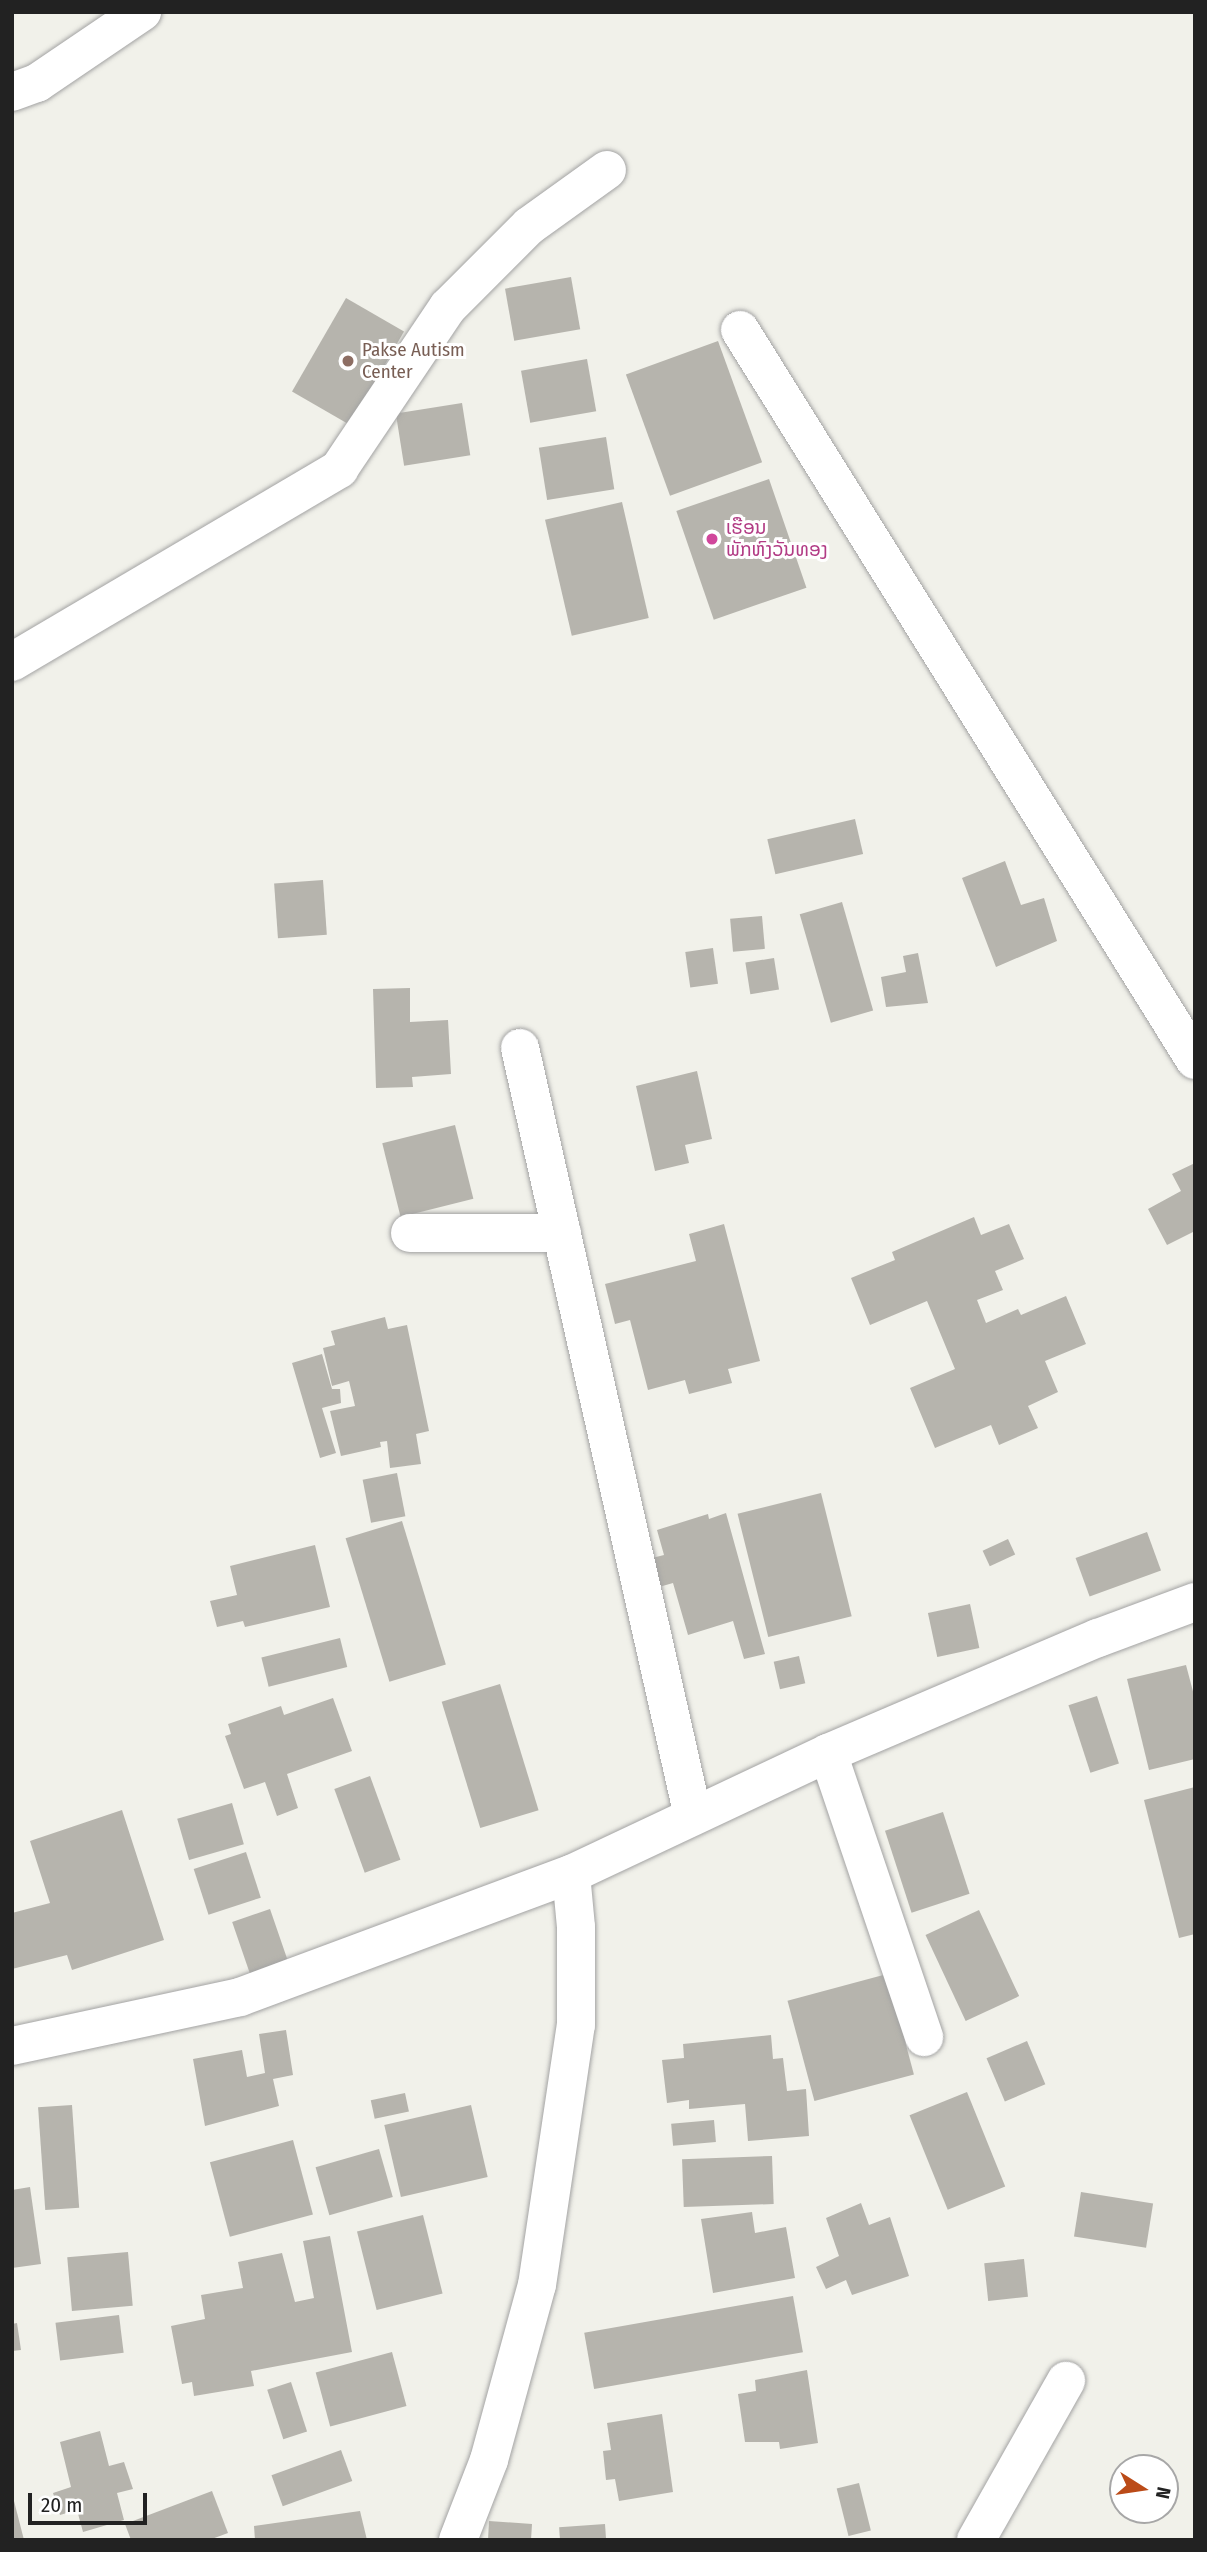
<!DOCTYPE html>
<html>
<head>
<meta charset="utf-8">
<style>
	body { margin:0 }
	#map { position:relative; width:1207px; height:2552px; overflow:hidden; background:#f1f1ea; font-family:"Fira Sans Condensed","Noto Sans Lao",sans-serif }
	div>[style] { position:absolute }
	.building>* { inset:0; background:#b6b4ad; transform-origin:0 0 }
	.roads { filter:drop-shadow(0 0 2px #a3a3a3) drop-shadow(0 0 2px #a3a3a3) }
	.minor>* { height:38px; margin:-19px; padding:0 19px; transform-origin:19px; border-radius:19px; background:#fff }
	.dots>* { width:19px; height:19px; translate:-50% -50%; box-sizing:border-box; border:4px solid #fff; border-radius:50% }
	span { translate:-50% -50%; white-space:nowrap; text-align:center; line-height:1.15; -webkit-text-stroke:6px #fff; paint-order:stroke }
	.education-label { font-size:19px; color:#785e54 }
	.left { translate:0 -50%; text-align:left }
	.hotel-label { font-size:19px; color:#b23c85 }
	.frame { position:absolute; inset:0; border:14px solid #222; pointer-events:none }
	.north { position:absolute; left:1109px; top:2454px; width:70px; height:70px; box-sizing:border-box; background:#fff; border:2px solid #a7a7a7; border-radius:50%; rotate:102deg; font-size:19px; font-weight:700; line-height:28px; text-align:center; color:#222 }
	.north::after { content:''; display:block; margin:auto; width:24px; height:32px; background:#bb4b18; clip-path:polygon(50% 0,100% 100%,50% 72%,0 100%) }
	.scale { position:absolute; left:28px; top:2493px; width:119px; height:32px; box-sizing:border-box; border:4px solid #222; border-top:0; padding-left:9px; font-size:21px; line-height:24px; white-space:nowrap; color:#222; -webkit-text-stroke:5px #fff; paint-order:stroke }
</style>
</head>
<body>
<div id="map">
	<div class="building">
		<i style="left:571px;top:277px;width:53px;height:67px;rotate:80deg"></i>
		<i style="left:346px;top:298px;width:67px;height:108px;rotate:30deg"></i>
		<i style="left:718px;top:341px;width:129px;height:98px;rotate:70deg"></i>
		<i style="left:587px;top:359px;width:53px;height:67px;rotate:80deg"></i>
		<i style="left:462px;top:403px;width:53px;height:67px;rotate:81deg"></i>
		<i style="left:606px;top:437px;width:53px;height:68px;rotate:81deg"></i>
		<i style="left:769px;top:479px;width:115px;height:98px;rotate:71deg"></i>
		<i style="left:622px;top:502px;width:119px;height:79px;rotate:77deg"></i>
		<i style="left:855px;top:819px;width:36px;height:90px;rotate:77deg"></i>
		<i style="clip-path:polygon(1005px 861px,1021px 905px,1044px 898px,1057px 941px,996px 967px,962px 878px)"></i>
		<i style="left:323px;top:880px;width:55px;height:49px;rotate:86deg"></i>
		<i style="left:842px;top:902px;width:113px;height:44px;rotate:74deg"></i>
		<i style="left:762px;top:916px;width:33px;height:32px;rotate:85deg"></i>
		<i style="left:713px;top:948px;width:36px;height:28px;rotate:82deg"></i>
		<i style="clip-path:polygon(918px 953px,928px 1003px,886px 1007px,881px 977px,906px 972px,903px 956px)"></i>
		<i style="left:774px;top:958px;width:32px;height:29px;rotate:81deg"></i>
		<i style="clip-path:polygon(410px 988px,410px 1022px,448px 1020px,451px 1074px,412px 1077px,413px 1087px,376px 1088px,373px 989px)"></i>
		<i style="clip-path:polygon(697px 1071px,712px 1139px,685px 1145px,689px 1163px,655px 1171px,636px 1086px)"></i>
		<i style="left:455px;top:1125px;width:76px;height:75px;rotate:76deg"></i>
		<i style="clip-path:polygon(1195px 1163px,1195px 1231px,1167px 1245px,1148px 1209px,1181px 1191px,1172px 1174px)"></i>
		<i style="clip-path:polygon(974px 1217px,981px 1235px,1009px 1224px,1024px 1259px,995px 1271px,1003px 1290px,977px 1300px,986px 1323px,1018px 1309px,1021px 1315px,1066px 1296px,1086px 1344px,1045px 1361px,1058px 1392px,1028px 1406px,1038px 1428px,999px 1445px,991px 1425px,935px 1448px,910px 1388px,955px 1369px,927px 1301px,870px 1325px,851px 1278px,895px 1260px,892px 1252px)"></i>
		<i style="clip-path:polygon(724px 1224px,760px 1361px,728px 1369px,732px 1383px,689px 1394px,685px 1380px,648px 1390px,630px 1320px,615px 1324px,605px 1284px,696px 1261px,689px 1234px)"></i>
		<i style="clip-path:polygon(385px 1317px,388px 1329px,407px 1325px,429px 1431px,416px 1434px,421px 1464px,390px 1468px,387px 1441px,380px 1442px,381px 1447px,341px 1456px,330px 1411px,355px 1406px,349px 1381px,332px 1386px,323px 1348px,335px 1345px,331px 1331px)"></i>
		<i style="clip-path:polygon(322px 1354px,332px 1389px,340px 1389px,341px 1403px,322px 1408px,336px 1453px,320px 1458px,292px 1363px)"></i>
		<i style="left:397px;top:1473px;width:44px;height:35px;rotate:79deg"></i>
		<i style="left:821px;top:1493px;width:127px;height:86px;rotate:76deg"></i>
		<i style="clip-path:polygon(726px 1513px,765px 1654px,744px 1659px,733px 1621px,688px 1635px,673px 1583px,659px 1587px,652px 1558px,664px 1555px,657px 1530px,708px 1514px,709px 1519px)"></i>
		<i style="left:402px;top:1521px;width:150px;height:59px;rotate:73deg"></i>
		<i style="left:1147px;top:1532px;width:41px;height:76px;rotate:70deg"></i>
		<i style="left:1008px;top:1539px;width:17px;height:28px;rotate:65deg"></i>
		<i style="clip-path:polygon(315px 1545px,330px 1607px,245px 1627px,243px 1621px,217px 1627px,210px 1601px,237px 1595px,230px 1566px)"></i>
		<i style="left:970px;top:1604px;width:45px;height:43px;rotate:78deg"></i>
		<i style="left:340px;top:1638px;width:30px;height:81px;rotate:76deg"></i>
		<i style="left:799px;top:1656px;width:28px;height:26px;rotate:77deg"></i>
		<i style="clip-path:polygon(1186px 1665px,1195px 1699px,1195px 1759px,1149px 1770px,1127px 1679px)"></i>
		<i style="left:500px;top:1684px;width:132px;height:61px;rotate:73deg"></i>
		<i style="left:1097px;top:1696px;width:71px;height:30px;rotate:72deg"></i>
		<i style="clip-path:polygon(333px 1698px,352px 1751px,287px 1774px,298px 1808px,277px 1816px,265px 1782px,244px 1789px,225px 1736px,231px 1734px,228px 1724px,281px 1706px,284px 1715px)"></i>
		<i style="left:370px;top:1776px;width:89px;height:38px;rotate:70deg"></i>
		<i style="clip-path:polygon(1195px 1787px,1195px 1934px,1179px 1938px,1144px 1800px)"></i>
		<i style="left:232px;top:1803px;width:43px;height:57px;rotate:74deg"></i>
		<i style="clip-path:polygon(122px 1810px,164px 1940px,72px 1970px,67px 1955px,12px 1969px,12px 1913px,50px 1903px,30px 1841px)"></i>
		<i style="left:943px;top:1812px;width:86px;height:61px;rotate:72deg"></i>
		<i style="left:246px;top:1852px;width:48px;height:55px;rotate:72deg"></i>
		<i style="left:270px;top:1909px;width:61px;height:40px;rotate:71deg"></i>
		<i style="left:979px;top:1910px;width:95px;height:59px;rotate:65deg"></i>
		<i style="left:887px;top:1974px;width:104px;height:103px;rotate:75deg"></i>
		<i style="clip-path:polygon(286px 2030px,293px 2075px,273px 2079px,279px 2106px,205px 2126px,193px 2059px,242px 2050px,247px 2077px,265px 2073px,259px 2034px)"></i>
		<i style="clip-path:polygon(771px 2035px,773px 2059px,783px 2058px,787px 2091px,806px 2089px,809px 2136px,748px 2141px,745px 2104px,689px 2109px,689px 2100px,667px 2103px,662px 2060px,684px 2058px,683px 2044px)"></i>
		<i style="left:1027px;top:2041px;width:47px;height:44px;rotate:67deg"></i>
		<i style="left:967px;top:2092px;width:102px;height:62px;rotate:68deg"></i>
		<i style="left:405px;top:2093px;width:19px;height:35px;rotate:78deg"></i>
		<i style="left:72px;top:2105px;width:103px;height:34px;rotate:86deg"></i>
		<i style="left:471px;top:2105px;width:74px;height:89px;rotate:77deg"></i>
		<i style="left:714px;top:2120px;width:22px;height:43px;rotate:85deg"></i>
		<i style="left:293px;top:2140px;width:77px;height:86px;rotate:75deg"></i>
		<i style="left:379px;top:2149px;width:50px;height:66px;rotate:74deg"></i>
		<i style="left:772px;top:2156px;width:48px;height:90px;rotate:88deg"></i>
		<i style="clip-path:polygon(30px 2187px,41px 2264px,12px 2268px,12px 2190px)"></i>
		<i style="left:1081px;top:2192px;width:73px;height:45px;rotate:9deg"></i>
		<i style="clip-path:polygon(861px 2203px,869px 2225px,890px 2217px,909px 2276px,852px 2295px,846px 2280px,826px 2289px,816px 2267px,839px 2256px,826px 2218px)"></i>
		<i style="clip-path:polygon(752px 2212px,755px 2233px,786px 2227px,795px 2278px,713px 2293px,701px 2219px)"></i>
		<i style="left:423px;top:2215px;width:81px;height:68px;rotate:76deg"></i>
		<i style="clip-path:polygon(330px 2236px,352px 2352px,251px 2371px,254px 2386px,194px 2396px,192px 2382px,182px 2384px,171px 2326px,205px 2319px,201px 2295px,243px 2288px,238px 2262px,282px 2253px,295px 2302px,314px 2298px,303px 2241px)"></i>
		<i style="left:128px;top:2252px;width:54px;height:61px;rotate:85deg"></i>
		<i style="left:1024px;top:2259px;width:38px;height:40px;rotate:84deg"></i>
		<i style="left:793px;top:2296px;width:57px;height:212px;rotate:80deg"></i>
		<i style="left:119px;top:2315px;width:38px;height:64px;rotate:83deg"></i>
		<i style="clip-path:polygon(17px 2323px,21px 2350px,12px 2351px,12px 2324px)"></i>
		<i style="left:392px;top:2352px;width:56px;height:79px;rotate:75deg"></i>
		<i style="clip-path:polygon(807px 2370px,818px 2443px,780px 2449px,779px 2442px,745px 2442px,738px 2394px,756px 2391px,755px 2380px)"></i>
		<i style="left:291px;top:2382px;width:52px;height:25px;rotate:72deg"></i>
		<i style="clip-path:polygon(662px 2414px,673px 2492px,619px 2501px,615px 2479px,606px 2480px,603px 2451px,611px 2450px,607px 2423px)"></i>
		<i style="clip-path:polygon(100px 2431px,109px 2466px,124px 2462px,133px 2489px,117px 2493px,124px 2520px,83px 2532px,77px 2510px,60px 2515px,53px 2493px,71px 2487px,60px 2442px)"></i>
		<i style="left:341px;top:2450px;width:33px;height:74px;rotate:70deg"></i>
		<i style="left:859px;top:2483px;width:49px;height:23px;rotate:76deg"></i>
		<i style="clip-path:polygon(212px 2491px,228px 2533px,209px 2540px,131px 2540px,125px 2524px)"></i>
		<i style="clip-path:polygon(12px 2497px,13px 2497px,24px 2540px,12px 2540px)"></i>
		<i style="clip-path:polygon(360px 2511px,367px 2540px,255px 2540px,254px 2526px)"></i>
		<i style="clip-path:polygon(489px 2521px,532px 2524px,531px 2540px,488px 2540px)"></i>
		<i style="left:605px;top:2524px;width:16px;height:46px;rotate:86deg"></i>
	</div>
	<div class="roads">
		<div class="minor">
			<i style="left:12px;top:92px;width:27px;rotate:-20deg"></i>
			<i style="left:37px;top:83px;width:127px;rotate:-34.1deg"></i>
			<i style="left:740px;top:330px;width:860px;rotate:58.07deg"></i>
			<i style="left:12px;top:662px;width:380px;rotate:-30.5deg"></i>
			<i style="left:339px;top:469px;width:195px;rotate:-56.1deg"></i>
			<i style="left:448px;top:307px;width:115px;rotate:-45deg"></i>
			<i style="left:529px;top:226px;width:96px;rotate:-35.7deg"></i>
			<i style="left:520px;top:1048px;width:787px;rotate:77.31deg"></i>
			<i style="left:410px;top:1233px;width:152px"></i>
			<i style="left:828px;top:1753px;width:300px;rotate:71.3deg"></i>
			<i style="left:12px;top:2046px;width:233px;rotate:-12.1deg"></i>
			<i style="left:240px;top:1997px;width:353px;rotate:-20.4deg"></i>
			<i style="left:571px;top:1874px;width:284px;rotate:-25.2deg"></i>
			<i style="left:828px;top:1753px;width:293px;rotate:-23.1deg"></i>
			<i style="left:1098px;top:1638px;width:103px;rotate:-20.4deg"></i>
			<i style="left:458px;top:2540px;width:86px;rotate:-68.8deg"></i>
			<i style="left:489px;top:2460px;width:181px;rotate:-74.7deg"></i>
			<i style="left:537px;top:2285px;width:263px;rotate:-81.5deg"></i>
			<i style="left:576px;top:2025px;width:98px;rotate:-90deg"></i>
			<i style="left:576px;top:1927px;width:53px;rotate:-95.4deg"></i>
			<i style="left:976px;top:2540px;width:183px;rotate:-60.5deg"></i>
		</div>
	</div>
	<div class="dots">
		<i style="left:348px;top:361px;background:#8d6e63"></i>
		<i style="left:712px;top:539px;background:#d1479c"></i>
	</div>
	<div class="education-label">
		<span class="left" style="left:362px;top:361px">Pakse Autism<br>Center</span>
	</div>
	<div class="hotel-label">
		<span class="left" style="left:726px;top:539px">ເຮືອນ<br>ພັກຫົງວັນທອງ</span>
	</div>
	<div class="frame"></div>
	<div class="north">N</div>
	<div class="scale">20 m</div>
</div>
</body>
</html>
